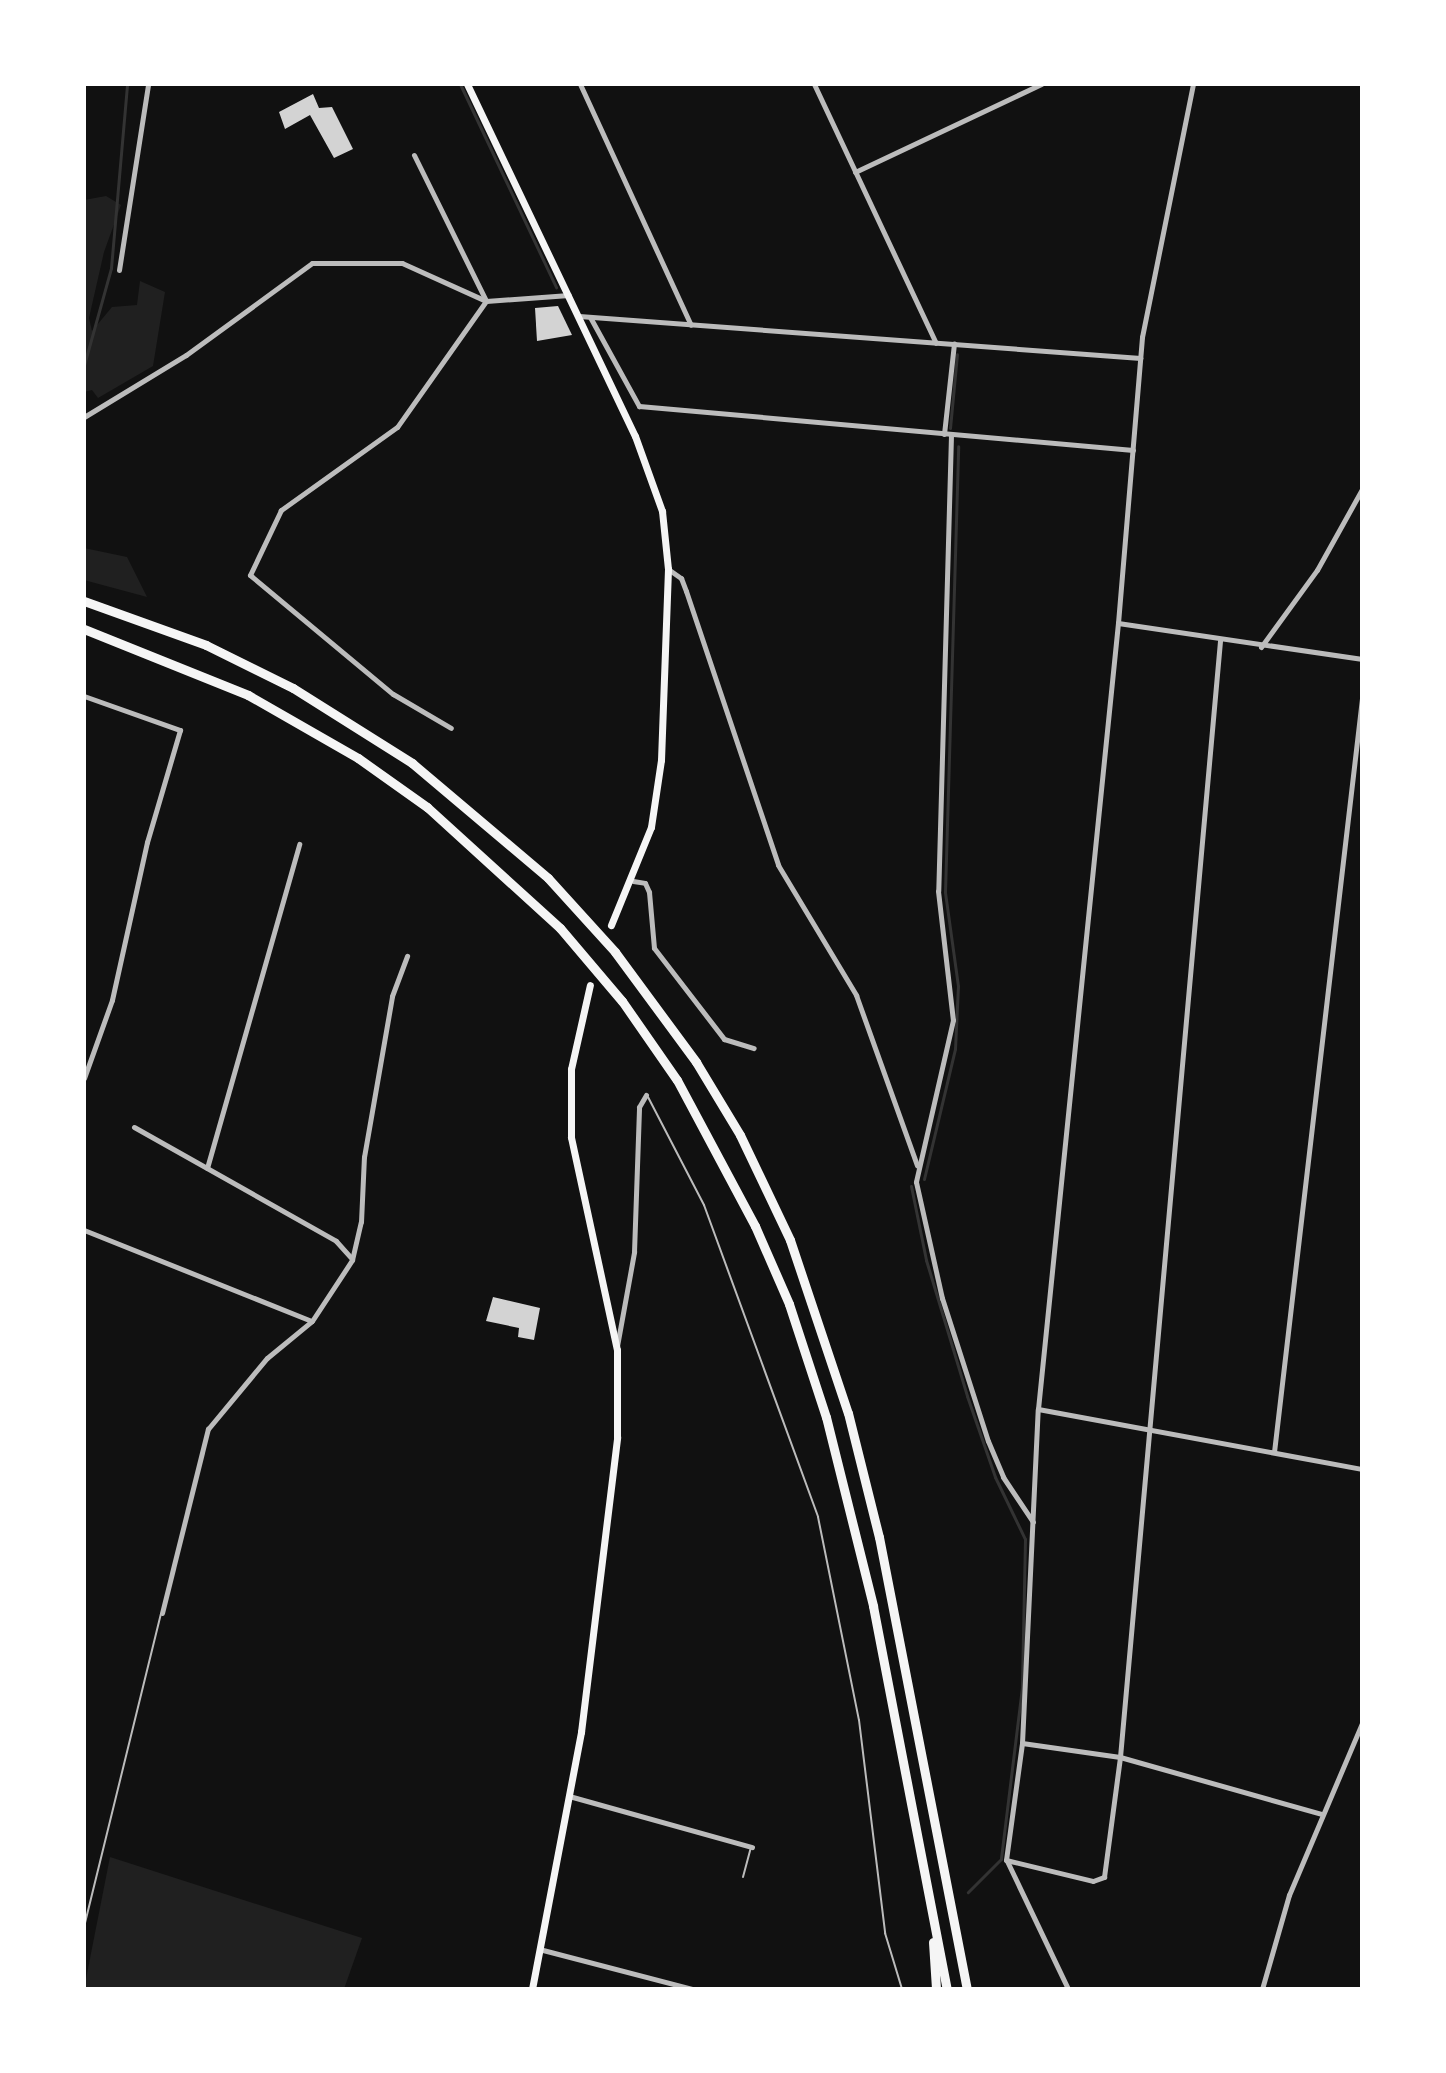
<!DOCTYPE html>
<html>
<head>
<meta charset="utf-8">
<style>
	body { margin:0 }
	#map { position:relative; width:1446px; height:2073px; overflow:hidden; background:#111; font-family:"Fira Sans",sans-serif }
	div>[style] { position:absolute }
	.green>* { inset:0; background:#202020 }
	.stream>* { height:3px; margin:-1.5px; padding:0 1.5px; transform-origin:1.5px; border-radius:1.5px; background:#333 }
	.building>* { inset:0; background:#d3d3d3 }
	.service>* { height:2px; margin:-1px; padding:0 1px; transform-origin:1px; border-radius:1px; background:#bcbcbc }
	.minor>* { height:5px; margin:-2.5px; padding:0 2.5px; transform-origin:2.5px; border-radius:2.5px; background:#bcbcbc }
	.secondary>* { height:7px; margin:-3.5px; padding:0 3.5px; transform-origin:3.5px; border-radius:3.5px; background:#f5f5f5 }
	.motorway>* { height:9px; margin:-4.5px; padding:0 4.5px; transform-origin:4.5px; border-radius:4.5px; background:#f5f5f5 }
	span { translate:-50% -50%; white-space:nowrap; text-align:center; line-height:1.15; -webkit-text-stroke:6px #fff; paint-order:stroke }
	.frame { position:absolute; inset:0; border:86px solid #fff; pointer-events:none }
</style>
</head>
<body>
<div id="map">
	<div class="green">
		<i style="clip-path:polygon(106px 196px,121px 205px,104px 252px,89px 318px,92px 331px,112px 307px,137px 305px,140px 281px,165px 292px,153px 366px,98px 398px,92px 390px,84px 392px,84px 200px)"></i>
		<i style="clip-path:polygon(84px 548px,127px 557px,147px 597px,84px 580px)"></i>
		<i style="clip-path:polygon(110px 1857px,362px 1938px,344px 1989px,84px 1989px)"></i>
	</div>
	<div class="stream">
		<i style="left:460px;top:84px;width:225px;rotate:64.7deg"></i>
		<i style="left:84px;top:365px;width:101px;rotate:-74.4deg"></i>
		<i style="left:111px;top:268px;width:185px;rotate:-85deg"></i>
		<i style="left:950px;top:428px;width:74px;rotate:-84.6deg"></i>
		<i style="left:924px;top:1179px;width:134px;rotate:-76.6deg"></i>
		<i style="left:955px;top:1049px;width:63px;rotate:-87.3deg"></i>
		<i style="left:958px;top:986px;width:95px;rotate:-97.9deg"></i>
		<i style="left:945px;top:892px;width:446px;rotate:-88.3deg"></i>
		<i style="left:911px;top:1186px;width:76px;rotate:78.5deg"></i>
		<i style="left:926px;top:1260px;width:142px;rotate:73.2deg"></i>
		<i style="left:967px;top:1396px;width:86px;rotate:70.9deg"></i>
		<i style="left:995px;top:1477px;width:69px;rotate:64.2deg"></i>
		<i style="left:1025px;top:1539px;width:148px;rotate:91.2deg"></i>
		<i style="left:1022px;top:1687px;width:173px;rotate:97deg"></i>
		<i style="left:1001px;top:1859px;width:47px;rotate:135deg"></i>
	</div>
	<div class="building">
		<i style="clip-path:polygon(313px 94px,319px 108px,332px 107px,353px 149px,334px 158px,310px 115px,285px 129px,279px 112px)"></i>
		<i style="clip-path:polygon(558px 306px,572px 335px,537px 341px,535px 308px)"></i>
		<i style="clip-path:polygon(493px 1297px,540px 1308px,534px 1340px,518px 1337px,519px 1328px,486px 1321px)"></i>
	</div>
	<div class="service">
		<i style="left:648px;top:1097px;width:122px;rotate:62.6deg"></i>
		<i style="left:704px;top:1205px;width:332px;rotate:69.9deg"></i>
		<i style="left:818px;top:1517px;width:207px;rotate:78.6deg"></i>
		<i style="left:859px;top:1720px;width:215px;rotate:83deg"></i>
		<i style="left:885px;top:1933px;width:59px;rotate:73.1deg"></i>
		<i style="left:743px;top:1877px;width:31px;rotate:-75deg"></i>
		<i style="left:84px;top:1927px;width:322px;rotate:-76.2deg"></i>
	</div>
	<div class="minor">
		<i style="left:580px;top:84px;width:265px;rotate:65.3deg"></i>
		<i style="left:814px;top:84px;width:286px;rotate:64.8deg"></i>
		<i style="left:414px;top:155px;width:163px;rotate:63.7deg"></i>
		<i style="left:486px;top:301px;width:154px;rotate:125.2deg"></i>
		<i style="left:397px;top:427px;width:143px;rotate:144.4deg"></i>
		<i style="left:281px;top:510px;width:72px;rotate:115.5deg"></i>
		<i style="left:250px;top:575px;width:186px;rotate:39.8deg"></i>
		<i style="left:393px;top:694px;width:67px;rotate:30.4deg"></i>
		<i style="left:855px;top:172px;width:206px;rotate:-25.3deg"></i>
		<i style="left:119px;top:270px;width:188px;rotate:-81.1deg"></i>
		<i style="left:579px;top:316px;width:563px;rotate:4.28deg"></i>
		<i style="left:590px;top:317px;width:102px;rotate:61.2deg"></i>
		<i style="left:639px;top:406px;width:496px;rotate:5.1deg"></i>
		<i style="left:84px;top:417px;width:119px;rotate:-31.3deg"></i>
		<i style="left:186px;top:355px;width:156px;rotate:-36.1deg"></i>
		<i style="left:312px;top:263px;width:90px"></i>
		<i style="left:402px;top:263px;width:92px;rotate:24.3deg"></i>
		<i style="left:486px;top:301px;width:83px;rotate:-4.1deg"></i>
		<i style="left:944px;top:434px;width:91px;rotate:-83.7deg"></i>
		<i style="left:951px;top:435px;width:456px;rotate:91.6deg"></i>
		<i style="left:938px;top:891px;width:130px;rotate:83.4deg"></i>
		<i style="left:953px;top:1020px;width:166px;rotate:102.9deg"></i>
		<i style="left:916px;top:1182px;width:119px;rotate:77.4deg"></i>
		<i style="left:942px;top:1298px;width:150px;rotate:72.2deg"></i>
		<i style="left:988px;top:1441px;width:39px;rotate:67deg"></i>
		<i style="left:1003px;top:1477px;width:54px;rotate:56.3deg"></i>
		<i style="left:668px;top:569px;width:16px;rotate:35deg"></i>
		<i style="left:681px;top:578px;width:14px;rotate:69deg"></i>
		<i style="left:686px;top:591px;width:289px;rotate:71.4deg"></i>
		<i style="left:778px;top:865px;width:152px;rotate:59deg"></i>
		<i style="left:856px;top:995px;width:181px;rotate:70.3deg"></i>
		<i style="left:1118px;top:623px;width:247px;rotate:8.4deg"></i>
		<i style="left:1261px;top:647px;width:95px;rotate:-54deg"></i>
		<i style="left:1317px;top:570px;width:93px;rotate:-60.9deg"></i>
		<i style="left:84px;top:696px;width:102px;rotate:19.5deg"></i>
		<i style="left:180px;top:730px;width:117px;rotate:106.4deg"></i>
		<i style="left:147px;top:842px;width:162px;rotate:102.5deg"></i>
		<i style="left:112px;top:1000px;width:83px;rotate:109.7deg"></i>
		<i style="left:633px;top:881px;width:12px;rotate:9deg"></i>
		<i style="left:645px;top:883px;width:10px;rotate:66deg"></i>
		<i style="left:649px;top:892px;width:56px;rotate:84.9deg"></i>
		<i style="left:654px;top:948px;width:115px;rotate:52.4deg"></i>
		<i style="left:724px;top:1039px;width:31px;rotate:17deg"></i>
		<i style="left:134px;top:1127px;width:232px;rotate:29.4deg"></i>
		<i style="left:336px;top:1241px;width:24px;rotate:48deg"></i>
		<i style="left:207px;top:1168px;width:337px;rotate:-74.1deg"></i>
		<i style="left:84px;top:1230px;width:245px;rotate:21.8deg"></i>
		<i style="left:617px;top:1346px;width:96px;rotate:-79.7deg"></i>
		<i style="left:634px;top:1252px;width:145px;rotate:-88deg"></i>
		<i style="left:639px;top:1107px;width:14px;rotate:-60deg"></i>
		<i style="left:1038px;top:1409px;width:330px;rotate:10.5deg"></i>
		<i style="left:1274px;top:1452px;width:759px;rotate:-83.34deg"></i>
		<i style="left:162px;top:1613px;width:190px;rotate:-76deg"></i>
		<i style="left:208px;top:1429px;width:92px;rotate:-50.3deg"></i>
		<i style="left:267px;top:1358px;width:58px;rotate:-39.4deg"></i>
		<i style="left:312px;top:1321px;width:73px;rotate:-56.7deg"></i>
		<i style="left:352px;top:1260px;width:39px;rotate:-77deg"></i>
		<i style="left:361px;top:1222px;width:65px;rotate:-87.4deg"></i>
		<i style="left:364px;top:1157px;width:163px;rotate:-80.1deg"></i>
		<i style="left:392px;top:996px;width:43px;rotate:-69.4deg"></i>
		<i style="left:1022px;top:1743px;width:99px;rotate:8.1deg"></i>
		<i style="left:1120px;top:1757px;width:210px;rotate:15.8deg"></i>
		<i style="left:569px;top:1796px;width:190px;rotate:15.6deg"></i>
		<i style="left:1006px;top:1860px;width:118px;rotate:-82.2deg"></i>
		<i style="left:1022px;top:1743px;width:334px;rotate:-87.3deg"></i>
		<i style="left:1038px;top:1409px;width:790px;rotate:-84.19deg"></i>
		<i style="left:1118px;top:623px;width:287px;rotate:-85.2deg"></i>
		<i style="left:1142px;top:337px;width:258px;rotate:-78.6deg"></i>
		<i style="left:1006px;top:1860px;width:89px;rotate:13.6deg"></i>
		<i style="left:1093px;top:1881px;width:12px;rotate:-20deg"></i>
		<i style="left:1104px;top:1877px;width:121px;rotate:-82.4deg"></i>
		<i style="left:1120px;top:1757px;width:1121px;rotate:-84.88deg"></i>
		<i style="left:1007px;top:1861px;width:142px;rotate:64.5deg"></i>
		<i style="left:539px;top:1949px;width:159px;rotate:14.6deg"></i>
		<i style="left:1262px;top:1989px;width:98px;rotate:-74deg"></i>
		<i style="left:1289px;top:1895px;width:187px;rotate:-67deg"></i>
	</div>
	<div class="secondary">
		<i style="left:467px;top:84px;width:390px;rotate:64.5deg"></i>
		<i style="left:635px;top:436px;width:80px;rotate:70.2deg"></i>
		<i style="left:662px;top:511px;width:58px;rotate:84.1deg"></i>
		<i style="left:668px;top:569px;width:191px;rotate:92.1deg"></i>
		<i style="left:661px;top:760px;width:68px;rotate:98.5deg"></i>
		<i style="left:651px;top:827px;width:106px;rotate:112.2deg"></i>
		<i style="left:532px;top:1989px;width:262px;rotate:-79.2deg"></i>
		<i style="left:581px;top:1732px;width:297px;rotate:-83deg"></i>
		<i style="left:617px;top:1437px;width:87px;rotate:-90deg"></i>
		<i style="left:617px;top:1350px;width:218px;rotate:-102.2deg"></i>
		<i style="left:571px;top:1137px;width:68px;rotate:-90deg"></i>
		<i style="left:571px;top:1069px;width:86px;rotate:-77.3deg"></i>
	</div>
	<div class="motorway">
		<i style="left:84px;top:601px;width:130px;rotate:19.8deg"></i>
		<i style="left:206px;top:645px;width:97px;rotate:26.3deg"></i>
		<i style="left:293px;top:688px;width:141px;rotate:32.2deg"></i>
		<i style="left:412px;top:763px;width:178px;rotate:40.2deg"></i>
		<i style="left:548px;top:878px;width:100px;rotate:47.8deg"></i>
		<i style="left:615px;top:952px;width:137px;rotate:53.6deg"></i>
		<i style="left:696px;top:1062px;width:85px;rotate:58.9deg"></i>
		<i style="left:740px;top:1135px;width:116px;rotate:64.5deg"></i>
		<i style="left:790px;top:1240px;width:182px;rotate:71.5deg"></i>
		<i style="left:848px;top:1413px;width:128px;rotate:76deg"></i>
		<i style="left:879px;top:1537px;width:460px;rotate:79deg"></i>
		<i style="left:84px;top:629px;width:177px;rotate:21.9deg"></i>
		<i style="left:248px;top:695px;width:127px;rotate:29.8deg"></i>
		<i style="left:358px;top:758px;width:85px;rotate:35.4deg"></i>
		<i style="left:427px;top:807px;width:180px;rotate:42.3deg"></i>
		<i style="left:560px;top:928px;width:96px;rotate:49.7deg"></i>
		<i style="left:622px;top:1001px;width:96px;rotate:55.2deg"></i>
		<i style="left:677px;top:1080px;width:166px;rotate:61.9deg"></i>
		<i style="left:755px;top:1226px;width:85px;rotate:66.4deg"></i>
		<i style="left:789px;top:1304px;width:119px;rotate:71.9deg"></i>
		<i style="left:826px;top:1417px;width:195px;rotate:76deg"></i>
		<i style="left:873px;top:1606px;width:390px;rotate:79.1deg"></i>
		<i style="left:933px;top:1942px;width:47px;rotate:86.3deg"></i>
	</div>
	<div class="frame"></div>
</div>
</body>
</html>
